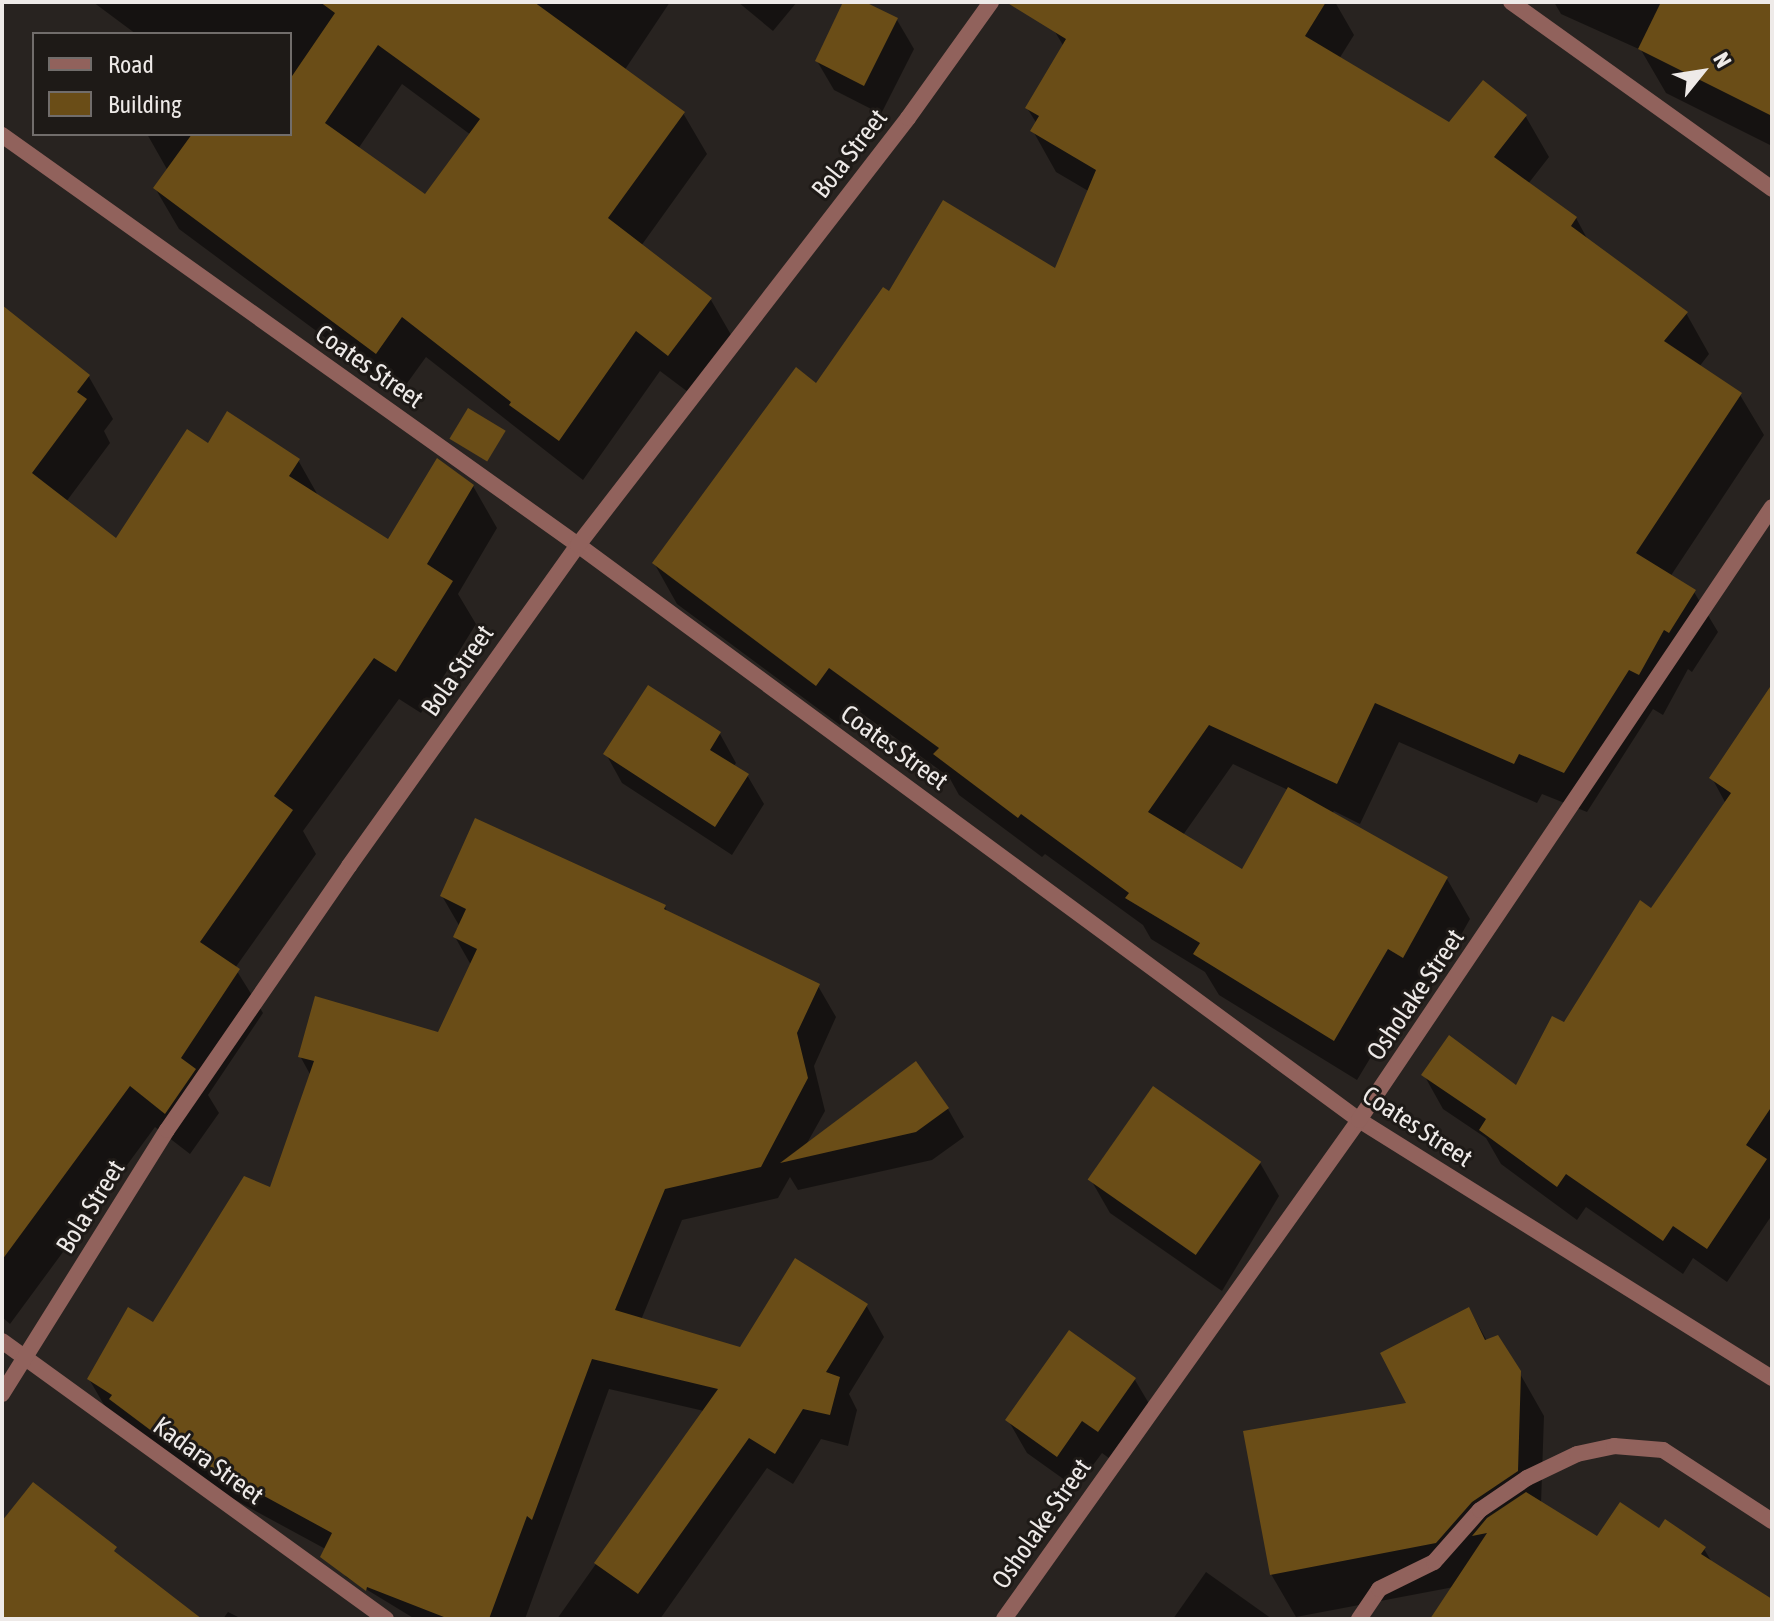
<!DOCTYPE html>
<html>
<head>
<meta charset="utf-8">
<style>
	body { margin:0 }
	#map { position:relative; width:1774px; height:1621px; overflow:hidden; background:#282320; font-family:"Asap Condensed",sans-serif }
	div>[style] { position:absolute }
	.shadow>* { inset:0; background:#0007 }
	.building>* { inset:0; background:#6a4d17; transform-origin:0 0 }
	.lane>* { height:16px; margin:-8px; padding:0 8px; transform-origin:8px; border-radius:8px; background:#91625c }
	.street>* { height:16px; margin:-8px; padding:0 8px; transform-origin:8px; border-radius:8px; background:#91625c }
	span { translate:-50% -50%; white-space:nowrap; text-align:center; line-height:1.15; -webkit-text-stroke:6px #1e1a17; paint-order:stroke }
	.street-label { font-size:26px; color:#eeeae8 }
	.frame { position:absolute; inset:0; border:4px solid #eeeae8; pointer-events:none }
	.legend { position:absolute; left:32px; top:32px; width:260px; height:104px; box-sizing:border-box; background:#1e1a17; border:2px solid #716d6b; margin:0; padding:10px 14px; list-style:none; font-size:24px; color:#eeeae8 }
	.legend li { display:flex; align-items:center; gap:16px; height:40px }
	.legend b { width:40px; border:2px solid #716d6b }
	.north { position:absolute; left:1662px; top:32px; width:80px; height:80px; -webkit-text-stroke:6px #1e1a17; paint-order:stroke; rotate:60deg; font-size:22px; font-weight:700; line-height:32px; text-align:center; color:#eeeae8 }
	.north::after { content:''; display:block; margin:auto; width:28px; height:36px; background:#eeeae8; clip-path:polygon(50% 0,100% 100%,50% 72%,0 100%) }
</style>
</head>
<body>
<div id="map">
	<div class="shadow">
		<i style="clip-path:polygon(evenodd,93px 2px,670px 2px,624px 71px,683px 113px,707px 154px,641px 246px,711px 300px,734px 340px,692px 395px,660px 371px,583px 480px,426px 357px,400px 393px,179px 229px,155px 188px,168px 171px,147px 134px,290px 134px,290px 34px,136px 34px,93px 2px,402px 84px,471px 135px,425px 197px,358px 149px,402px 84px)"></i>
		<i style="clip-path:polygon(738px 2px,797px 2px,773px 31px)"></i>
		<i style="clip-path:polygon(845px 2px,861px 2px,897px 20px,914px 49px,881px 114px,834px 90px,817px 61px)"></i>
		<i style="clip-path:polygon(evenodd,1071px 2px,1335px 2px,1354px 35px,1339px 59px,1450px 125px,1526px 117px,1549px 157px,1528px 184px,1576px 218px,1589px 242px,1686px 313px,1709px 354px,1699px 367px,1740px 395px,1764px 435px,1670px 577px,1694px 592px,1718px 632px,1692px 672px,1688px 669px,1663px 715px,1653px 709px,1587px 812px,1542px 794px,1537px 803px,1399px 742px,1360px 824px,1334px 811px,1332px 814px,1447px 879px,1470px 919px,1426px 997px,1412px 989px,1357px 1080px,1219px 995px,1205px 972px,1151px 939px,1143px 925px,1045px 854px,1042px 857px,959px 795px,949px 777px,853px 707px,840px 725px,677px 604px,654px 563px,817px 386px,889px 294px,1056px 270px,1090px 192px,1056px 172px,1033px 131px,1037px 124px,1027px 108px,1064px 47px,1054px 30px,1071px 2px,1233px 764px,1288px 790px,1243px 872px,1183px 835px,1233px 764px)"></i>
		<i style="clip-path:polygon(1554px 2px,1772px 2px,1772px 146px,1666px 93px,1641px 50px,1561px 14px)"></i>
		<i style="clip-path:polygon(2px 307px,89px 377px,113px 419px,104px 431px,110px 443px,66px 502px,117px 541px,209px 446px,298px 460px,320px 499px,388px 542px,473px 486px,497px 528px,458px 594px,476px 624px,421px 713px,399px 699px,303px 831px,316px 854px,235px 968px,263px 1013px,208px 1095px,219px 1113px,190px 1154px,155px 1127px,10px 1324px,2px 1317px)"></i>
		<i style="clip-path:polygon(1772px 710px,1772px 1215px,1727px 1282px,1693px 1258px,1683px 1274px,1586px 1207px,1577px 1220px,1501px 1164px,1486px 1138px,1443px 1109px,1424px 1075px,1517px 1088px,1651px 911px,1726px 804px,1712px 778px)"></i>
		<i style="clip-path:polygon(720px 734px,736px 763px,733px 767px,747px 775px,764px 804px,732px 855px,622px 783px,606px 754px)"></i>
		<i style="clip-path:polygon(442px 896px,665px 907px,668px 913px,818px 986px,836px 1017px,814px 1066px,825px 1111px,806px 1145px,948px 1109px,964px 1137px,932px 1160px,798px 1190px,790px 1177px,778px 1198px,682px 1220px,641px 1320px,740px 1349px,866px 1305px,884px 1337px,849px 1394px,857px 1410px,848px 1446px,821px 1439px,793px 1484px,767px 1468px,660px 1619px,557px 1619px,704px 1411px,609px 1389px,525px 1619px,415px 1619px,346px 1577px,331px 1552px,189px 1475px,107px 1410px,89px 1379px,154px 1325px,271px 1190px,311px 1076px,300px 1056px,439px 1034px,471px 965px,455px 937px,460px 927px)"></i>
		<i style="clip-path:polygon(1260px 1163px,1279px 1196px,1222px 1291px,1110px 1213px,1091px 1180px)"></i>
		<i style="clip-path:polygon(1469px 1309px,1487px 1341px,1519px 1372px,1544px 1416px,1541px 1504px,1597px 1539px,1660px 1531px,1704px 1549px,1713px 1564px,1772px 1601px,1772px 1619px,1432px 1619px,1454px 1587px,1296px 1617px,1271px 1574px,1409px 1404px)"></i>
		<i style="clip-path:polygon(1135px 1380px,1154px 1412px,1117px 1464px,1102px 1453px,1076px 1488px,1027px 1453px,1008px 1420px)"></i>
		<i style="clip-path:polygon(1206px 1572px,1272px 1619px,1173px 1619px)"></i>
		<i style="clip-path:polygon(228px 1612px,242px 1619px,223px 1619px)"></i>
	</div>
	<div class="building">
		<i style="clip-path:polygon(evenodd,320px 2px,534px 2px,685px 112px,608px 218px,712px 298px,668px 356px,636px 331px,559px 441px,509px 405px,511px 402px,402px 317px,376px 354px,153px 188px,192px 134px,290px 134px,290px 79px,335px 13px,320px 2px,378px 45px,480px 119px,425px 194px,325px 123px,378px 45px)"></i>
		<i style="clip-path:polygon(843px 2px,865px 2px,898px 18px,864px 86px,815px 61px)"></i>
		<i style="clip-path:polygon(1006px 2px,1326px 2px,1305px 36px,1449px 122px,1483px 80px,1527px 115px,1494px 157px,1577px 217px,1571px 226px,1688px 312px,1664px 341px,1742px 393px,1636px 553px,1696px 590px,1669px 633px,1664px 630px,1639px 675px,1629px 670px,1564px 773px,1519px 754px,1514px 764px,1375px 703px,1337px 784px,1209px 725px,1148px 812px,1242px 869px,1288px 787px,1448px 877px,1403px 958px,1388px 949px,1334px 1041px,1193px 954px,1200px 943px,1125px 898px,1129px 893px,1021px 814px,1018px 818px,933px 754px,939px 748px,829px 668px,816px 686px,652px 563px,796px 367px,816px 383px,883px 287px,889px 291px,943px 200px,1055px 268px,1096px 170px,1030px 131px,1039px 116px,1025px 108px,1066px 39px)"></i>
		<i style="clip-path:polygon(1661px 2px,1772px 2px,1772px 116px,1638px 49px)"></i>
		<i style="clip-path:polygon(2px 305px,90px 375px,77px 392px,87px 399px,32px 473px,116px 538px,187px 429px,208px 443px,227px 411px,300px 459px,289px 476px,388px 539px,437px 458px,474px 485px,427px 564px,453px 581px,396px 672px,374px 658px,274px 796px,293px 810px,200px 942px,240px 969px,181px 1058px,196px 1069px,165px 1114px,130px 1086px,2px 1260px)"></i>
		<i style="left:468px;top:408px;width:44px;height:36px;rotate:31deg"></i>
		<i style="clip-path:polygon(1772px 684px,1772px 1106px,1746px 1145px,1767px 1159px,1707px 1249px,1673px 1226px,1663px 1241px,1566px 1174px,1557px 1187px,1479px 1130px,1486px 1119px,1421px 1075px,1449px 1035px,1516px 1085px,1552px 1016px,1564px 1022px,1640px 900px,1651px 908px,1731px 793px,1709px 778px)"></i>
		<i style="clip-path:polygon(648px 685px,721px 732px,710px 750px,749px 774px,715px 827px,603px 754px)"></i>
		<i style="clip-path:polygon(475px 818px,666px 905px,664px 909px,820px 984px,797px 1033px,808px 1078px,761px 1167px,665px 1189px,615px 1310px,740px 1347px,795px 1258px,868px 1304px,826px 1372px,840px 1377px,830px 1415px,803px 1409px,775px 1454px,749px 1438px,638px 1594px,594px 1563px,718px 1389px,592px 1359px,532px 1520px,527px 1516px,489px 1619px,449px 1619px,367px 1587px,366px 1591px,320px 1557px,332px 1533px,169px 1444px,109px 1399px,112px 1395px,87px 1379px,128px 1307px,153px 1322px,244px 1176px,270px 1187px,314px 1061px,298px 1057px,315px 996px,438px 1032px,477px 949px,453px 937px,466px 909px,440px 896px)"></i>
		<i style="clip-path:polygon(916px 1061px,949px 1108px,916px 1132px,780px 1163px)"></i>
		<i style="left:1153px;top:1086px;width:132px;height:114px;rotate:35deg"></i>
		<i style="clip-path:polygon(1469px 1307px,1485px 1340px,1498px 1335px,1521px 1371px,1518px 1471px,1472px 1502px,1436px 1543px,1270px 1575px,1243px 1431px,1406px 1403px,1380px 1353px)"></i>
		<i style="clip-path:polygon(1069px 1330px,1136px 1378px,1098px 1432px,1082px 1421px,1057px 1457px,1005px 1420px)"></i>
		<i style="clip-path:polygon(33px 1482px,117px 1547px,114px 1551px,202px 1619px,2px 1619px,2px 1521px)"></i>
		<i style="clip-path:polygon(1526px 1492px,1597px 1536px,1620px 1502px,1659px 1528px,1665px 1519px,1706px 1547px,1701px 1554px,1772px 1599px,1772px 1619px,1430px 1619px,1487px 1533px,1472px 1536px,1487px 1518px)"></i>
	</div>
	<div class="lane">
		<i style="left:1359px;top:1619px;width:36px;rotate:-56deg"></i>
		<i style="left:1379px;top:1589px;width:61px;rotate:-26.1deg"></i>
		<i style="left:1434px;top:1562px;width:69px;rotate:-48.5deg"></i>
		<i style="left:1480px;top:1510px;width:57px;rotate:-34.2deg"></i>
		<i style="left:1527px;top:1478px;width:55px;rotate:-25.6deg"></i>
		<i style="left:1577px;top:1454px;width:38px;rotate:-12deg"></i>
		<i style="left:1614px;top:1446px;width:49px;rotate:4.7deg"></i>
		<i style="left:1663px;top:1450px;width:130px;rotate:33.1deg"></i>
	</div>
	<div class="street">
		<i style="left:1511px;top:2px;width:321px;rotate:35.6deg"></i>
		<i style="left:2px;top:135px;width:707px;rotate:35.44deg"></i>
		<i style="left:578px;top:545px;width:970px;rotate:36.36deg"></i>
		<i style="left:1359px;top:1120px;width:487px;rotate:32deg"></i>
		<i style="left:2px;top:1341px;width:474px;rotate:35.9deg"></i>
		<i style="left:2px;top:1394px;width:311px;rotate:-58deg"></i>
		<i style="left:167px;top:1130px;width:321px;rotate:-55.4deg"></i>
		<i style="left:349px;top:866px;width:394px;rotate:-54.5deg"></i>
		<i style="left:578px;top:545px;width:540px;rotate:-52.3deg"></i>
		<i style="left:908px;top:118px;width:143px;rotate:-54.4deg"></i>
		<i style="left:1004px;top:1619px;width:612px;rotate:-54.57deg"></i>
		<i style="left:1359px;top:1120px;width:739px;rotate:-56.03deg"></i>
	</div>
	<div class="street-label">
		<span style="left:850px;top:154px;rotate:-52deg">Bola Street</span>
		<span style="left:369px;top:367px;rotate:35deg">Coates Street</span>
		<span style="left:458px;top:671px;rotate:-55deg">Bola Street</span>
		<span style="left:894px;top:748px;rotate:36deg">Coates Street</span>
		<span style="left:1416px;top:995px;rotate:-56deg">Osholake Street</span>
		<span style="left:1417px;top:1127px;rotate:33deg">Coates Street</span>
		<span style="left:91px;top:1207px;rotate:-58deg">Bola Street</span>
		<span style="left:208px;top:1461px;rotate:36deg">Kadara Street</span>
		<span style="left:1042px;top:1524px;rotate:-55deg">Osholake Street</span>
	</div>
	<div class="frame"></div>
	<ul class="legend">
	<li><b style="height:10px;background:#91625c"></b>Road</li>
	<li><b style="height:22px;background:#6a4d17"></b>Building</li>
	</ul>
	<div class="north">N</div>
</div>
</body>
</html>
